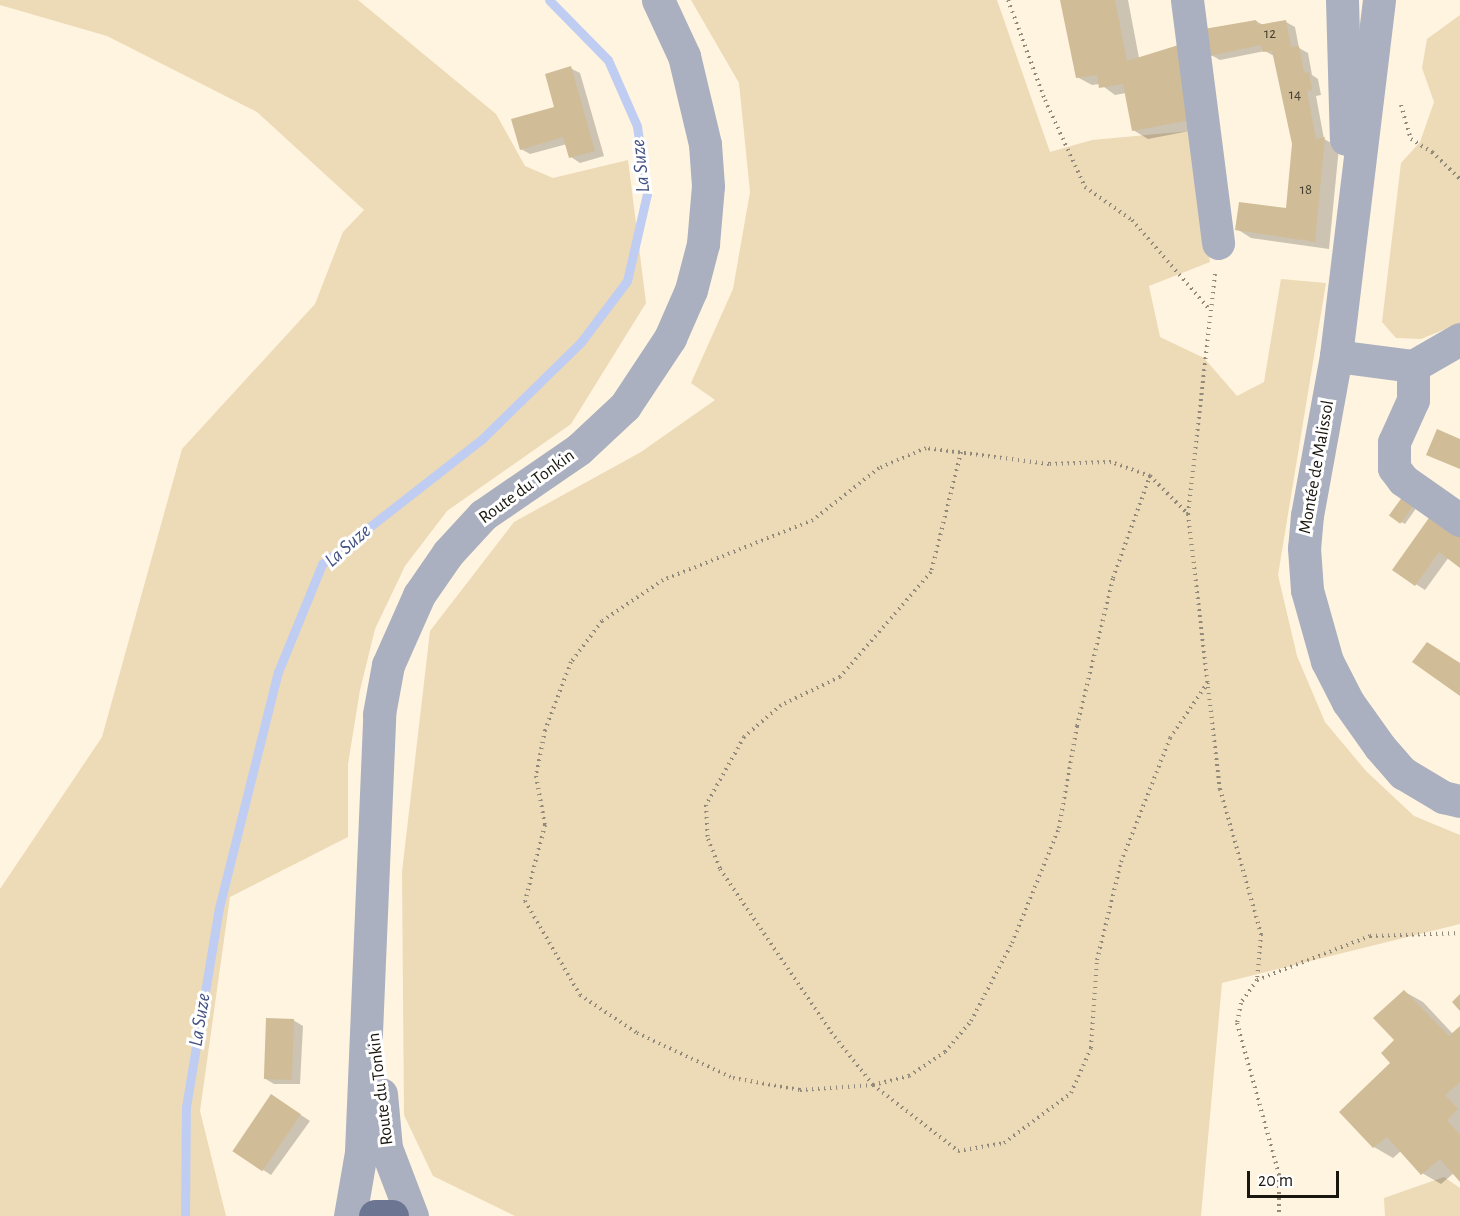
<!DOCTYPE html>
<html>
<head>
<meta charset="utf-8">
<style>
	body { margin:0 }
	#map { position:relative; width:1460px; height:1216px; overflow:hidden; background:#fff4df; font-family:"Alegreya Sans",sans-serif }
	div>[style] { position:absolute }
	.green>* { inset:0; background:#eddab7 }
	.shadow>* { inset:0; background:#0003 }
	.stream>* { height:9px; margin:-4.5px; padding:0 4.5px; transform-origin:4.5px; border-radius:4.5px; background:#c0cdf2 }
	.building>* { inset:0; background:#d0bd98; transform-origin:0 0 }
	.path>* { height:4px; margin-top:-2px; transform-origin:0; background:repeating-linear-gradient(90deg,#918a7b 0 1.5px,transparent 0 6px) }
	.minor>* { height:33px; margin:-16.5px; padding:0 16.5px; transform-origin:16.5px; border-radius:16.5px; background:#aab0c0 }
	.major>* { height:33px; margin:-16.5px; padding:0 16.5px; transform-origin:16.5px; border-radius:16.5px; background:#6c7693 }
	span { translate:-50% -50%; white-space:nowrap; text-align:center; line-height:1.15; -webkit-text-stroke:6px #fff; paint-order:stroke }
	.number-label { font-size:15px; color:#474030 }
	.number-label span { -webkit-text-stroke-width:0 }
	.street-label { font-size:18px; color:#19160e }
	.water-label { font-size:20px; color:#425082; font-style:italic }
	.scale { position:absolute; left:1247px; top:1171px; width:92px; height:27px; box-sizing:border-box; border:3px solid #19160e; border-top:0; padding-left:8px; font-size:18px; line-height:21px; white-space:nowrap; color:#19160e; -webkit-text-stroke:4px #fff; paint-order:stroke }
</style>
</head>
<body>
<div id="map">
	<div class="green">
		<i style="clip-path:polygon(0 0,358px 0,496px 114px,525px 166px,553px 178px,628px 160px,646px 303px,571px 424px,447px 511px,405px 566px,375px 629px,360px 690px,348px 764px,348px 837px,230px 897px,200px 1111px,226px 1216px,0 1216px,0 889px,102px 737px,182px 449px,315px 304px,343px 232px,364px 210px,257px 112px,107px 36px,0 5px)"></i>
		<i style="clip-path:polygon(691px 0,997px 0,1050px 152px,1092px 140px,1190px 131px,1210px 262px,1149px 286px,1160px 337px,1204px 358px,1237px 396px,1264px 382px,1281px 279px,1326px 283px,1278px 575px,1297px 656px,1325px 722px,1366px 771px,1414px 816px,1460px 835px,1460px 924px,1222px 983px,1201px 1216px,515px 1216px,433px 1176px,404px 1115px,402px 872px,430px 631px,514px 522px,641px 452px,715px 400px,691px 383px,733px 289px,750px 192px,739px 83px)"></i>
		<i style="clip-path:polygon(1460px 15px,1460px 323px,1421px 339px,1396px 338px,1382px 322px,1401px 163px,1420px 142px,1434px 102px,1422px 68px,1427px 39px)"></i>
		<i style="clip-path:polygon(1444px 1177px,1460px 1188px,1460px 1216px,1385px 1216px,1384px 1198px)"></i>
	</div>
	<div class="shadow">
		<i style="clip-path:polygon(1061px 0,1128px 0,1139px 58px,1210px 127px,1148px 139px,1133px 130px,1126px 93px,1115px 95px,1100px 84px,1092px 85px,1077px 77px)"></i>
		<i style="clip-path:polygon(1256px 21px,1263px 25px,1286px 22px,1295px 27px,1299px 48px,1308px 53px,1312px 75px,1318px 79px,1321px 95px,1316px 96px,1324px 139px,1339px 147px,1329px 249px,1251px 238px,1237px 229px,1287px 209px,1294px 144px,1274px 56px,1265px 51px,1220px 60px,1211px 55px)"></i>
		<i style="clip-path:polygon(570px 68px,580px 73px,604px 156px,580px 163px,571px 157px,567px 144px,530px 154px,521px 149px,556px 108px)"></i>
		<i style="clip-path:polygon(1403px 498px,1417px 507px,1405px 524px,1401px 522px)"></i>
		<i style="clip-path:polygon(1460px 536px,1460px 565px,1449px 557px,1425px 590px,1394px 570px)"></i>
		<i style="clip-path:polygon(1405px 992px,1423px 1002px,1453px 1034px,1460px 1028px,1460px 1179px,1454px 1173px,1441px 1184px,1422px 1173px,1401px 1151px,1393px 1158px,1374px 1147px,1341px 1112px,1392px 1063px)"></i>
		<i style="clip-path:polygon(293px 1020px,303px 1026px,300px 1084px,274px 1084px,264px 1078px)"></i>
		<i style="clip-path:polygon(280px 1101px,310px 1121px,271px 1175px,234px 1151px)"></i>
	</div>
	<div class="stream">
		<i style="left:185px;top:1216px;width:109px;rotate:-89.5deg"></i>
		<i style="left:186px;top:1107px;width:202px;rotate:-80.6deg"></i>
		<i style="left:219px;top:908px;width:243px;rotate:-76deg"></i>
		<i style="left:278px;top:672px;width:117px;rotate:-67.8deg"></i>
		<i style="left:322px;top:564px;width:203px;rotate:-38deg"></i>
		<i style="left:482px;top:439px;width:139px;rotate:-44.4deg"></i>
		<i style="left:581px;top:342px;width:76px;rotate:-53deg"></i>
		<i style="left:627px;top:281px;width:89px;rotate:-77.1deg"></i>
		<i style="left:647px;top:194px;width:69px;rotate:-98.4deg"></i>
		<i style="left:637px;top:126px;width:72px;rotate:-113.7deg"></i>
		<i style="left:608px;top:60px;width:84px;rotate:-134.5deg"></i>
	</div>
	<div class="building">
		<i style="clip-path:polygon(1060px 0,1115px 0,1127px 61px,1185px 43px,1196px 119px,1132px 131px,1123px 84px,1099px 88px,1097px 75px,1076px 78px)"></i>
		<i style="clip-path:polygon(1256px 20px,1258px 25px,1286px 20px,1291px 47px,1299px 46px,1304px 73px,1309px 72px,1312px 90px,1307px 91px,1316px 139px,1325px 137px,1315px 242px,1235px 230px,1239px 202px,1286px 208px,1292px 144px,1272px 51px,1263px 52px,1261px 45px,1210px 56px,1204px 29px)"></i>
		<i style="clip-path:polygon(571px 66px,595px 151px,569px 158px,563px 137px,520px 150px,511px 119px,554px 107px,545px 74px)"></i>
		<i style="clip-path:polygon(1437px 429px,1460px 439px,1460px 469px,1426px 455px)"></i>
		<i style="left:1403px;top:496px;width:14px;height:24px;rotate:36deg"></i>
		<i style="clip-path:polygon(1431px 515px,1460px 535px,1460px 568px,1439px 552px,1415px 586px,1392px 570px)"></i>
		<i style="clip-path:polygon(1427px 642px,1460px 663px,1460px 696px,1412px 662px)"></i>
		<i style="clip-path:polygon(1404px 990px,1449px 1036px,1460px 1026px,1460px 1082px,1445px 1095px,1458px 1109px,1447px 1120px,1460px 1135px,1460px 1182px,1440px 1159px,1421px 1175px,1387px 1137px,1373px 1148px,1339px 1112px,1390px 1063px,1381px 1053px,1394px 1040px,1373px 1018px)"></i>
		<i style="clip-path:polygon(1460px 994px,1460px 1011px,1452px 1002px)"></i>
		<i style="left:266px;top:1018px;width:28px;height:61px;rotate:2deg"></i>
		<i style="left:271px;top:1094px;width:36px;height:69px;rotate:34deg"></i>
	</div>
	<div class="path">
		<i style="left:1008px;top:0;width:107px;rotate:69.7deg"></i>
		<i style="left:1045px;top:100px;width:96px;rotate:65.3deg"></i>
		<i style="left:1085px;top:187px;width:57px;rotate:35.1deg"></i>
		<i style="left:1132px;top:220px;width:119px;rotate:49.1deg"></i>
		<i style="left:1401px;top:105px;width:35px;rotate:74deg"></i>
		<i style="left:1411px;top:139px;width:25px;rotate:32deg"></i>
		<i style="left:1432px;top:152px;width:39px;rotate:44deg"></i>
		<i style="left:1215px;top:274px;width:242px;rotate:96.4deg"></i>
		<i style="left:1188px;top:514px;width:277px;rotate:83.4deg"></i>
		<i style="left:1220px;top:789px;width:151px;rotate:74.2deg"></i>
		<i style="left:1261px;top:934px;width:46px;rotate:95deg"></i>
		<i style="left:1257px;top:980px;width:28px;rotate:125deg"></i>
		<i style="left:1241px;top:1003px;width:20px;rotate:101deg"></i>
		<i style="left:1237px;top:1023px;width:157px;rotate:74.5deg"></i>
		<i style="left:1279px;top:1174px;width:42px;rotate:90deg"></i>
		<i style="left:961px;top:452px;width:124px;rotate:104deg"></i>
		<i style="left:931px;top:572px;width:139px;rotate:130.9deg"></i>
		<i style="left:840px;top:677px;width:65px;rotate:154.6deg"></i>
		<i style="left:781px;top:705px;width:49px;rotate:139.1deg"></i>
		<i style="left:744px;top:737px;width:78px;rotate:119.2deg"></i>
		<i style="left:706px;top:805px;width:34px;rotate:87deg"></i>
		<i style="left:708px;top:839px;width:32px;rotate:68deg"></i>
		<i style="left:720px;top:869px;width:197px;rotate:55.7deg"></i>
		<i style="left:831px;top:1032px;width:68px;rotate:51.6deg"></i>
		<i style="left:873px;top:1085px;width:108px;rotate:37.8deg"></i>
		<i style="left:958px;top:1151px;width:47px;rotate:-9.9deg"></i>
		<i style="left:1004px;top:1143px;width:84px;rotate:-36.7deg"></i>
		<i style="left:1071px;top:1093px;width:49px;rotate:-66deg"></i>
		<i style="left:1091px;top:1048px;width:88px;rotate:-86.1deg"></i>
		<i style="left:1097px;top:960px;width:101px;rotate:-76.2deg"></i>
		<i style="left:1121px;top:862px;width:133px;rotate:-68.4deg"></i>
		<i style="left:1170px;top:738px;width:68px;rotate:-55.8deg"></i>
		<i style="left:1150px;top:476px;width:41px;rotate:-160.3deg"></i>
		<i style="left:1111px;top:462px;width:62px;rotate:178.2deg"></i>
		<i style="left:1049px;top:464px;width:124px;rotate:-172.6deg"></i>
		<i style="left:926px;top:448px;width:51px;rotate:156.9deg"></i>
		<i style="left:879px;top:468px;width:84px;rotate:141.8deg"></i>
		<i style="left:813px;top:520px;width:162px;rotate:158.2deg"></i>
		<i style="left:663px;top:580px;width:73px;rotate:146.1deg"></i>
		<i style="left:602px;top:621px;width:51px;rotate:127.1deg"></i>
		<i style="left:571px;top:662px;width:73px;rotate:110.9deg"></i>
		<i style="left:545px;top:730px;width:47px;rotate:101.1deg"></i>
		<i style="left:536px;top:776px;width:50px;rotate:79.6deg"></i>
		<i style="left:545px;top:825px;width:79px;rotate:104.7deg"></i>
		<i style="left:525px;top:901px;width:109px;rotate:59.7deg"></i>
		<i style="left:580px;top:995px;width:69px;rotate:33.7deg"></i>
		<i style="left:637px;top:1033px;width:106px;rotate:25.1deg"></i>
		<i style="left:733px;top:1078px;width:68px;rotate:10.2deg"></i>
		<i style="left:800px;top:1090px;width:73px;rotate:-3.9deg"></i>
		<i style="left:873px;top:1085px;width:37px;rotate:-14deg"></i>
		<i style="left:909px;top:1076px;width:43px;rotate:-33.7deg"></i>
		<i style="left:945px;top:1052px;width:40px;rotate:-50deg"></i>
		<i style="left:971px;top:1021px;width:88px;rotate:-62.3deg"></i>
		<i style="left:1012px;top:943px;width:124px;rotate:-67.8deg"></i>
		<i style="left:1059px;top:828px;width:104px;rotate:-80deg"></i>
		<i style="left:1077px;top:726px;width:152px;rotate:-76.3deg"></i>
		<i style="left:1113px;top:578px;width:109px;rotate:-70.1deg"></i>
		<i style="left:1150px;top:476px;width:54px;rotate:45deg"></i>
		<i style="left:1257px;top:980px;width:121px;rotate:-21.3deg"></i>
		<i style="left:1370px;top:936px;width:90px;rotate:-1.9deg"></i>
	</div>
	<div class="minor">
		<i style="left:1187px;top:0;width:245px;rotate:82.7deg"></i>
		<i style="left:1342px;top:0;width:139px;rotate:88.4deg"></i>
		<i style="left:1379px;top:0;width:359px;rotate:96.9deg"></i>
		<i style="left:1336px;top:356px;width:162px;rotate:100.3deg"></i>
		<i style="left:1307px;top:515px;width:33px;rotate:95deg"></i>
		<i style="left:1304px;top:548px;width:42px;rotate:85.9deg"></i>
		<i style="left:1307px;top:590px;width:74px;rotate:74.3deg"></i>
		<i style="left:1327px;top:661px;width:46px;rotate:62.9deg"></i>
		<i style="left:1348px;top:702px;width:55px;rotate:54.6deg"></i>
		<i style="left:1380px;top:747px;width:35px;rotate:49deg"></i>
		<i style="left:1403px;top:773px;width:47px;rotate:31deg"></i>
		<i style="left:1443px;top:797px;width:17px;rotate:13deg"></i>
		<i style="left:1336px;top:356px;width:78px;rotate:7.4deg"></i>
		<i style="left:1413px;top:366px;width:54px;rotate:-29.9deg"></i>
		<i style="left:1413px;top:366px;width:34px;rotate:90deg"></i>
		<i style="left:1413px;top:400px;width:46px;rotate:114.3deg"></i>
		<i style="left:1394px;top:442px;width:26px;rotate:90deg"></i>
		<i style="left:1394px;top:468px;width:15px;rotate:53deg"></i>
		<i style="left:1403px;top:480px;width:70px;rotate:35.1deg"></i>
		<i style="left:381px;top:1094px;width:54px;rotate:84.7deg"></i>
		<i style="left:386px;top:1148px;width:73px;rotate:69.1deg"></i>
		<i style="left:350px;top:1216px;width:65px;rotate:-80.2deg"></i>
		<i style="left:361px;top:1152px;width:438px;rotate:-87.6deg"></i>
		<i style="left:379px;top:714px;width:50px;rotate:-79.6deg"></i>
		<i style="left:388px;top:665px;width:77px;rotate:-66.1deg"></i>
		<i style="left:419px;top:595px;width:51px;rotate:-55.4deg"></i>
		<i style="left:448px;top:553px;width:52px;rotate:-47.4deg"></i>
		<i style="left:483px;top:515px;width:116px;rotate:-34.5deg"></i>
		<i style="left:579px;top:449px;width:63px;rotate:-43.1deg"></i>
		<i style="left:625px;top:406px;width:82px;rotate:-56.5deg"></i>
		<i style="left:670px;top:338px;width:52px;rotate:-66.4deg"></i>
		<i style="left:691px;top:290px;width:48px;rotate:-75.4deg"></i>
		<i style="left:703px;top:244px;width:58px;rotate:-85.1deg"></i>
		<i style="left:708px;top:186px;width:42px;rotate:-94.1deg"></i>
		<i style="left:705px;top:144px;width:90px;rotate:-103.4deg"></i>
		<i style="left:684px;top:56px;width:62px;rotate:-114.9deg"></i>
	</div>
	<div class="major">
		<i style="left:375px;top:1216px;width:17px"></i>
	</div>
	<div class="number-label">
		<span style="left:1270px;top:34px">12</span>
		<span style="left:1295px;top:95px">14</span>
		<span style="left:1306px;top:190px">18</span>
	</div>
	<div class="street-label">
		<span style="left:1317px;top:467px;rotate:-80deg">Montée de Malissol</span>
		<span style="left:527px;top:487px;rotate:-36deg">Route du Tonkin</span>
		<span style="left:381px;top:1089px;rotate:-97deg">Route du Tonkin</span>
	</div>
	<div class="water-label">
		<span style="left:641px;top:166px;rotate:-96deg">La Suze</span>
		<span style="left:348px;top:546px;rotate:-41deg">La Suze</span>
		<span style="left:200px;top:1020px;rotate:-81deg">La Suze</span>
	</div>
	<div class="scale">20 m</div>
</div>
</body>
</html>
